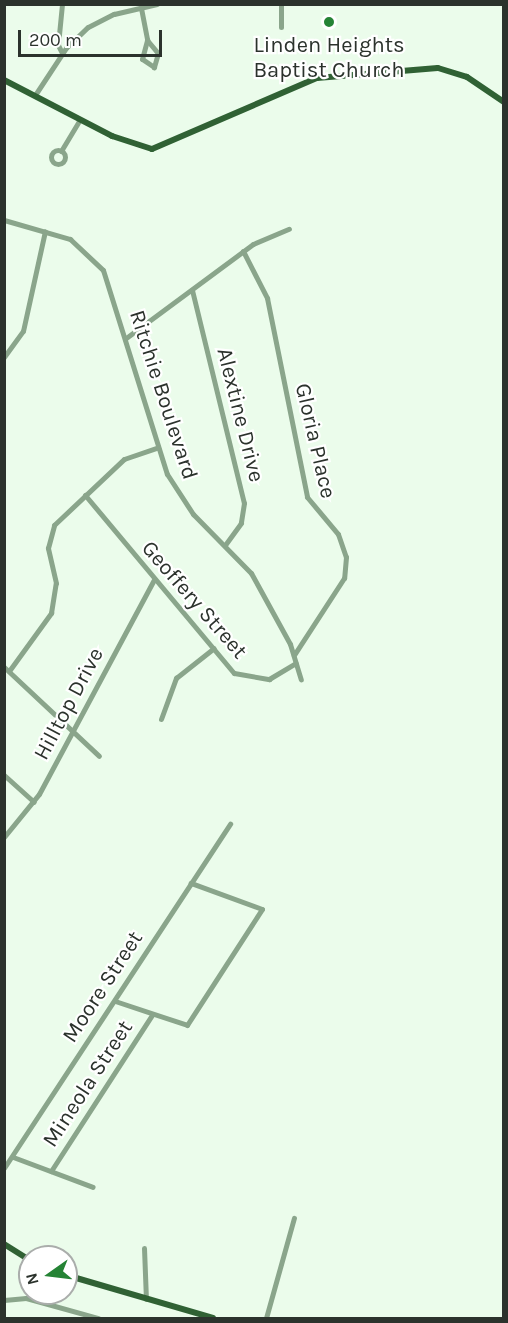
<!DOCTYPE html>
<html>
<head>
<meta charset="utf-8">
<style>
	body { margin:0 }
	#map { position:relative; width:508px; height:1323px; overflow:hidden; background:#ebfceb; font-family:Karla,sans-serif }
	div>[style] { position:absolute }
	.minor>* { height:5px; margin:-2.5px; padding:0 2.5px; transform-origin:2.5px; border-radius:2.5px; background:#8aa58b }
	.minor>.ring { margin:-2.5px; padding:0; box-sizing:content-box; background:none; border:5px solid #8aa58b; border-radius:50% }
	.major>* { height:6px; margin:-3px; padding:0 3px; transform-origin:3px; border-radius:3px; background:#306134 }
	.dots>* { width:16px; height:16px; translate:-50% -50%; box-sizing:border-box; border:3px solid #fff; border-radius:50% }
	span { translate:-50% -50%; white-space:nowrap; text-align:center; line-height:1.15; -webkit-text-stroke:4.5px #fff; paint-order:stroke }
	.poi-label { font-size:22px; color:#2b322c }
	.street-label { font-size:22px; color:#2b322c }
	.frame { position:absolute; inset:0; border:6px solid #2b322c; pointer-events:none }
	.north { position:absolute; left:18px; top:1245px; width:60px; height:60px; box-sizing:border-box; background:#fff; border:2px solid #aaadab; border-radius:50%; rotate:256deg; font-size:16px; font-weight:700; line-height:24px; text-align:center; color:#2b322c }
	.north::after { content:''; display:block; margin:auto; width:21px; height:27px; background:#258335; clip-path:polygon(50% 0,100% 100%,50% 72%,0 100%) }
	.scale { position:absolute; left:18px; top:30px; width:144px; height:27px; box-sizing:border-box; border:3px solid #2b322c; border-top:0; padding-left:8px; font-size:18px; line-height:21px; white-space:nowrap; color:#2b322c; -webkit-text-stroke:4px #fff; paint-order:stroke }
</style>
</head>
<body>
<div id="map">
	<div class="minor">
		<i style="left:62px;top:4px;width:41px;rotate:95.6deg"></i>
		<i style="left:58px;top:45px;width:9px;rotate:63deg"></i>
		<i style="left:281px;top:4px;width:23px;rotate:90deg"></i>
		<i style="left:141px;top:8px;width:33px;rotate:79deg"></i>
		<i style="left:147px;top:40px;width:17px;rotate:50deg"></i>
		<i style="left:158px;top:53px;width:15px;rotate:106deg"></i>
		<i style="left:154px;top:67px;width:14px;rotate:-146deg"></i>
		<i style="left:142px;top:59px;width:20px;rotate:-75deg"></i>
		<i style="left:35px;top:95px;width:56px;rotate:-56.6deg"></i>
		<i style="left:66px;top:48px;width:30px;rotate:-44deg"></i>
		<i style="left:88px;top:27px;width:29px;rotate:-27deg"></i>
		<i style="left:114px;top:14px;width:44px;rotate:-13.1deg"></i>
		<i class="ring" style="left:51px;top:150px;width:9px;height:9px"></i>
		<i style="left:61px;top:151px;width:37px;rotate:-59deg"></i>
		<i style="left:4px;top:220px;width:69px;rotate:16.1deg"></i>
		<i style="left:70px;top:239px;width:45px;rotate:43.2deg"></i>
		<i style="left:103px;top:270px;width:214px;rotate:72.6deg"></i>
		<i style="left:167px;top:474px;width:48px;rotate:57deg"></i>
		<i style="left:193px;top:514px;width:83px;rotate:45.5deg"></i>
		<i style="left:251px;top:573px;width:81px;rotate:61.2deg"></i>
		<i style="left:290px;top:644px;width:37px;rotate:73deg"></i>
		<i style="left:243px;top:251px;width:53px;rotate:62.9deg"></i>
		<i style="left:267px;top:298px;width:203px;rotate:78.6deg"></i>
		<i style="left:307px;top:497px;width:48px;rotate:50deg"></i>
		<i style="left:338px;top:534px;width:24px;rotate:71deg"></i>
		<i style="left:346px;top:557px;width:21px;rotate:95deg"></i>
		<i style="left:344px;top:578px;width:92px;rotate:123deg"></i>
		<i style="left:192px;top:290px;width:219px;rotate:76.3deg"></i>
		<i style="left:244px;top:503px;width:20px;rotate:99deg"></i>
		<i style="left:241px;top:523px;width:26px;rotate:126deg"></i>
		<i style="left:126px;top:338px;width:158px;rotate:-36.5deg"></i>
		<i style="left:253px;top:244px;width:39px;rotate:-23deg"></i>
		<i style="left:4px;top:357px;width:32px;rotate:-54deg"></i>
		<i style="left:23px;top:331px;width:102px;rotate:-77.6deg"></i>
		<i style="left:85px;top:495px;width:232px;rotate:50.1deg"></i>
		<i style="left:234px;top:673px;width:36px;rotate:10deg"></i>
		<i style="left:269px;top:679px;width:31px;rotate:-31deg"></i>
		<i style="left:4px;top:667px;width:130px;rotate:43.1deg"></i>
		<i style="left:9px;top:671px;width:72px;rotate:-54.1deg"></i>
		<i style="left:51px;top:613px;width:30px;rotate:-81deg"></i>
		<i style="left:56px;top:583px;width:36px;rotate:-103deg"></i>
		<i style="left:48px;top:548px;width:24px;rotate:-75deg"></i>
		<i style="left:54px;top:525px;width:96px;rotate:-43.3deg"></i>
		<i style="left:124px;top:459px;width:36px;rotate:-19deg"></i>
		<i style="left:161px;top:719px;width:44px;rotate:-69.9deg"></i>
		<i style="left:176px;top:678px;width:48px;rotate:-38.3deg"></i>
		<i style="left:4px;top:775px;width:40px;rotate:42deg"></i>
		<i style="left:4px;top:837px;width:55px;rotate:-50.9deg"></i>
		<i style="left:39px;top:794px;width:242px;rotate:-61.8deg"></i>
		<i style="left:115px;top:1001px;width:76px;rotate:18.4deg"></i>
		<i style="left:187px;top:1025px;width:138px;rotate:-57.1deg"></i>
		<i style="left:262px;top:909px;width:76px;rotate:-159.9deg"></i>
		<i style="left:13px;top:1157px;width:85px;rotate:20.6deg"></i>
		<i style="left:4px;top:1168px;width:412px;rotate:-56.7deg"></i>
		<i style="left:51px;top:1171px;width:186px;rotate:-57.1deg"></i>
		<i style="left:144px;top:1248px;width:51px;rotate:87.8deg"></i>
		<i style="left:4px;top:1300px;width:22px;rotate:-5deg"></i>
		<i style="left:26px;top:1298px;width:75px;rotate:15.5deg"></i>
		<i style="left:266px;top:1318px;width:104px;rotate:-74.4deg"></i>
	</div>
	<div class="major">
		<i style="left:4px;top:80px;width:122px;rotate:27.4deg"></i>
		<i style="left:112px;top:136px;width:42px;rotate:18deg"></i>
		<i style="left:152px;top:149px;width:180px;rotate:-23.3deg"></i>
		<i style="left:317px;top:78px;width:121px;rotate:-4.7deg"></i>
		<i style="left:438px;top:68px;width:30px;rotate:17deg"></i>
		<i style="left:467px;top:77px;width:45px;rotate:34deg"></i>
		<i style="left:4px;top:1244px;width:31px;rotate:32deg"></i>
		<i style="left:66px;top:1275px;width:153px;rotate:16.3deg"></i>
	</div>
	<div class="dots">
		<i style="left:329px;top:22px;background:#258335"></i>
	</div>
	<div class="poi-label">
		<span style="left:329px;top:58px">Linden Heights<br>Baptist Church</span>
	</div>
	<div class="street-label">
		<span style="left:163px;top:395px;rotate:72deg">Ritchie Boulevard</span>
		<span style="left:240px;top:415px;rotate:76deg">Alextine Drive</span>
		<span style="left:315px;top:441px;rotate:77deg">Gloria Place</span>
		<span style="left:194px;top:600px;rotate:49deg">Geoffery Street</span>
		<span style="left:69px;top:704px;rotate:-62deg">Hilltop Drive</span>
		<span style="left:103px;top:987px;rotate:-57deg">Moore Street</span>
		<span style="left:88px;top:1084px;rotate:-57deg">Mineola Street</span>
	</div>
	<div class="frame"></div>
	<div class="north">N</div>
	<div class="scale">200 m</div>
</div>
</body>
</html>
